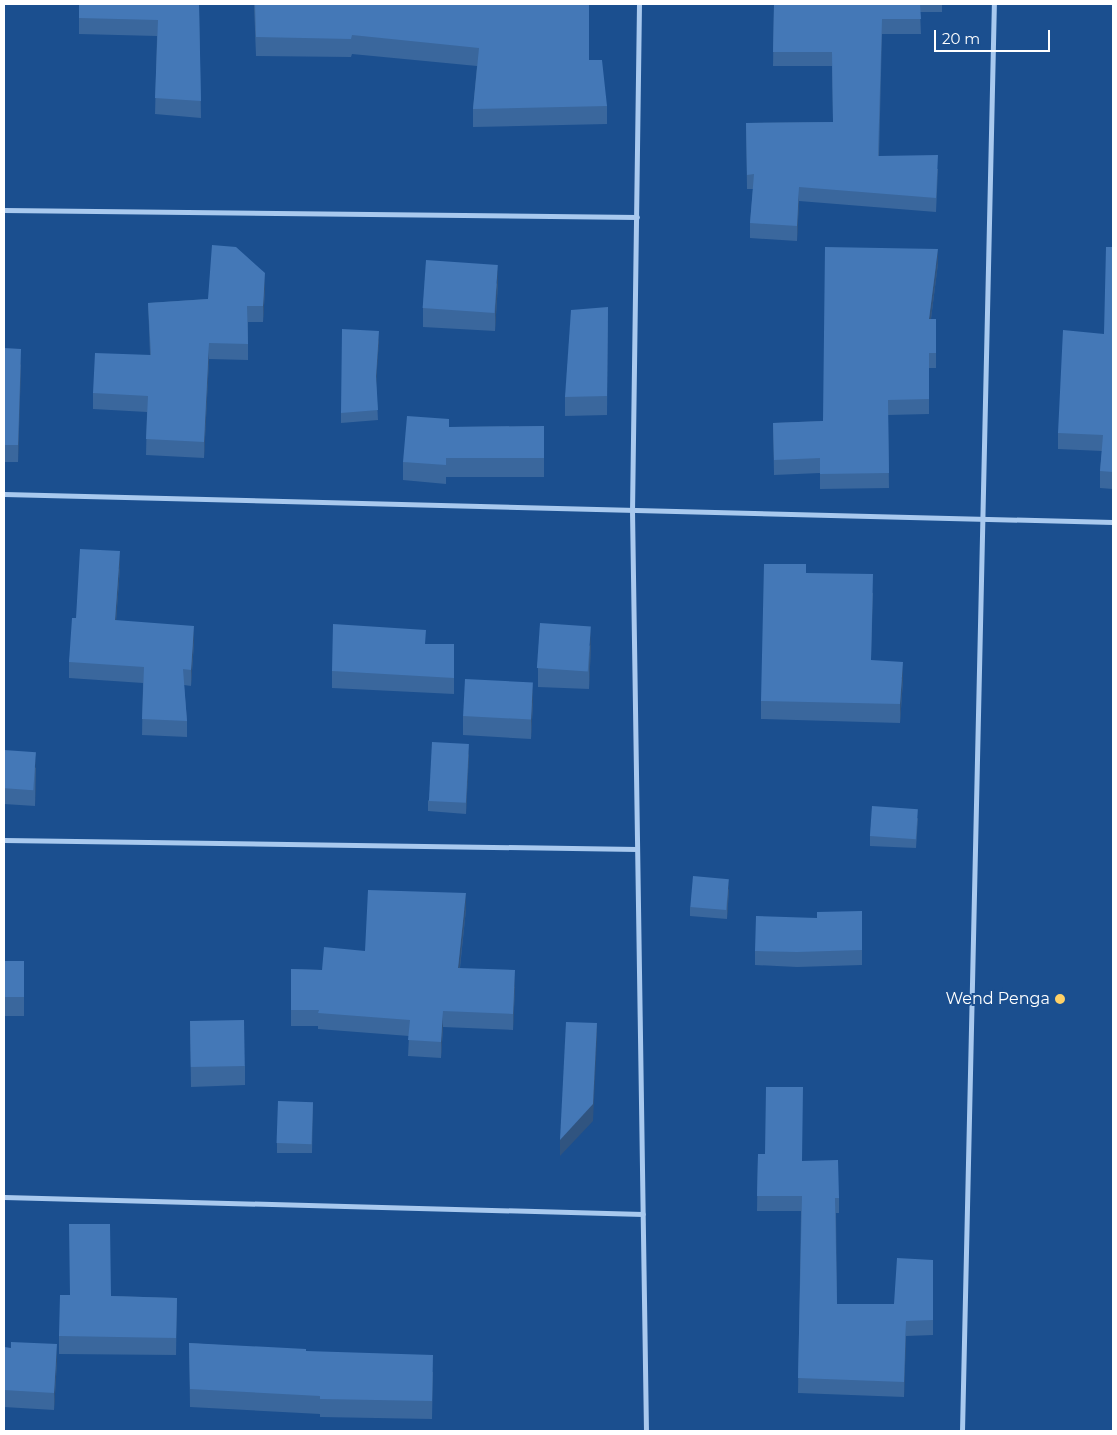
<!DOCTYPE html>
<html>
<head>
<meta charset="utf-8">
<style>
	body { margin:0 }
	#map { position:relative; width:1117px; height:1435px; overflow:hidden; background:#1b4f8f; font-family:Montserrat,sans-serif }
	div>[style] { position:absolute }
	.minor>* { height:5px; margin:-2.5px; padding:0 2.5px; transform-origin:2.5px; border-radius:2.5px; background:#a9c9ee }
	.wall>* { inset:0; background:#3a679d; transform-origin:0 0 }
	.shaded-wall>* { inset:0; background:#305480 }
	.building>* { inset:0; background:#4478b7; transform-origin:0 0 }
	.dots>* { width:14px; height:14px; translate:-50% -50%; box-sizing:border-box; border:2px solid #1b4f8f; border-radius:50% }
	span { translate:-50% -50%; white-space:nowrap; text-align:center; line-height:1.15; -webkit-text-stroke:4px #1b4f8f; paint-order:stroke }
	.poi-label { font-size:16px; color:#fff }
	.right { translate:-100% -50%; text-align:right }
	.frame { position:absolute; inset:0; border:5px solid #fff; pointer-events:none }
	.scale { position:absolute; left:934px; top:30px; width:116px; height:22px; box-sizing:border-box; border:2px solid #fff; border-top:0; padding-left:6px; font-size:15px; line-height:18px; white-space:nowrap; color:#fff; -webkit-text-stroke:4px #1b4f8f; paint-order:stroke }
</style>
</head>
<body>
<div id="map">
	<div class="minor">
		<i style="left:639px;top:4px;width:506px;rotate:90.79deg"></i>
		<i style="left:632px;top:510px;width:921px;rotate:89.13deg"></i>
		<i style="left:4px;top:210px;width:633px;rotate:0.63deg"></i>
		<i style="left:4px;top:494px;width:1109px;rotate:1.45deg"></i>
		<i style="left:4px;top:840px;width:633px;rotate:0.81deg"></i>
		<i style="left:4px;top:1197px;width:639px;rotate:1.52deg"></i>
		<i style="left:962px;top:1431px;width:1427px;rotate:-88.72deg"></i>
	</div>
	<div class="wall">
		<i style="clip-path:polygon(79px 4px,199px 4px,201px 118px,155px 114px,157px 36px,79px 34px)"></i>
		<i style="clip-path:polygon(254px 4px,589px 4px,589px 60px,607px 106px,607px 124px,473px 127px,473px 109px,477px 66px,352px 54px,351px 57px,256px 56px)"></i>
		<i style="clip-path:polygon(774px 4px,942px 4px,942px 12px,920px 12px,921px 34px,882px 34px,879px 156px,938px 169px,936px 212px,799px 201px,797px 241px,750px 238px,750px 223px,753px 189px,747px 189px,746px 123px,833px 122px,832px 66px,773px 66px)"></i>
		<i style="clip-path:polygon(1113px 247px,1113px 489px,1100px 488px,1100px 471px,1102px 451px,1058px 449px,1058px 433px,1104px 334px)"></i>
		<i style="clip-path:polygon(938px 263px,931px 319px,936px 319px,936px 368px,929px 368px,929px 414px,888px 415px,889px 488px,820px 489px,820px 473px,774px 475px,773px 423px,823px 421px)"></i>
		<i style="clip-path:polygon(498px 283px,495px 331px,423px 327px,423px 308px)"></i>
		<i style="clip-path:polygon(265px 289px,263px 322px,248px 322px,248px 360px,209px 359px,204px 458px,146px 455px,147px 412px,93px 409px,93px 393px,150px 355px,148px 303px,208px 299px)"></i>
		<i style="clip-path:polygon(608px 307px,607px 415px,565px 416px,565px 397px)"></i>
		<i style="clip-path:polygon(379px 340px,376px 381px,378px 420px,341px 423px,341px 413px)"></i>
		<i style="clip-path:polygon(4px 348px,21px 365px,18px 462px,4px 462px)"></i>
		<i style="clip-path:polygon(544px 426px,544px 477px,446px 477px,446px 484px,403px 480px,403px 462px,449px 427px)"></i>
		<i style="clip-path:polygon(120px 567px,116px 621px,194px 642px,191px 686px,184px 685px,187px 721px,187px 737px,142px 735px,143px 683px,69px 678px,69px 662px,76px 618px)"></i>
		<i style="clip-path:polygon(806px 573px,873px 593px,871px 660px,903px 680px,900px 723px,761px 719px,761px 701px)"></i>
		<i style="clip-path:polygon(426px 644px,454px 644px,454px 694px,332px 688px,332px 671px)"></i>
		<i style="clip-path:polygon(591px 645px,589px 689px,538px 687px,538px 668px)"></i>
		<i style="clip-path:polygon(533px 702px,531px 739px,463px 735px,463px 716px)"></i>
		<i style="clip-path:polygon(4px 750px,36px 768px,35px 806px,4px 804px)"></i>
		<i style="clip-path:polygon(469px 754px,466px 814px,428px 811px,428px 801px)"></i>
		<i style="clip-path:polygon(918px 818px,916px 848px,870px 846px,870px 836px)"></i>
		<i style="clip-path:polygon(729px 889px,727px 919px,690px 916px,690px 907px)"></i>
		<i style="clip-path:polygon(466px 909px,460px 968px,515px 987px,513px 1030px,443px 1027px,441px 1058px,408px 1056px,409px 1036px,318px 1029px,318px 1026px,291px 1026px,291px 969px,322px 970px,365px 951px)"></i>
		<i style="clip-path:polygon(862px 911px,862px 965px,797px 967px,755px 965px,755px 951px,817px 918px)"></i>
		<i style="left:4px;top:961px;width:20px;height:55px"></i>
		<i style="clip-path:polygon(190px 1021px,245px 1066px,245px 1085px,191px 1087px)"></i>
		<i style="clip-path:polygon(313px 1102px,312px 1153px,277px 1153px,277px 1143px)"></i>
		<i style="clip-path:polygon(758px 1154px,802px 1161px,839px 1198px,839px 1213px,836px 1213px,837px 1304px,894px 1304px,933px 1260px,933px 1335px,906px 1336px,904px 1397px,798px 1393px,801px 1211px,757px 1211px)"></i>
		<i style="clip-path:polygon(111px 1296px,177px 1298px,176px 1355px,59px 1354px,59px 1336px)"></i>
		<i style="clip-path:polygon(189px 1343px,306px 1351px,433px 1372px,432px 1419px,320px 1417px,320px 1414px,190px 1407px)"></i>
		<i style="clip-path:polygon(4px 1347px,57px 1361px,54px 1410px,4px 1407px)"></i>
	</div>
	<div class="shaded-wall">
		<i style="clip-path:polygon(799px 187px,799px 201px,797px 241px,797px 226px)"></i>
		<i style="clip-path:polygon(938px 249px,938px 263px,929px 334px,929px 319px)"></i>
		<i style="clip-path:polygon(498px 265px,498px 283px,495px 331px,495px 312px)"></i>
		<i style="clip-path:polygon(265px 273px,265px 289px,263px 322px,263px 306px)"></i>
		<i style="clip-path:polygon(379px 331px,379px 340px,376px 386px,376px 376px)"></i>
		<i style="clip-path:polygon(209px 343px,209px 359px,204px 458px,204px 442px)"></i>
		<i style="clip-path:polygon(21px 349px,21px 365px,18px 462px,18px 445px)"></i>
		<i style="clip-path:polygon(120px 551px,120px 567px,115px 636px,115px 620px)"></i>
		<i style="clip-path:polygon(194px 626px,194px 642px,191px 686px,191px 670px)"></i>
		<i style="clip-path:polygon(591px 627px,591px 645px,589px 689px,589px 671px)"></i>
		<i style="clip-path:polygon(903px 662px,903px 680px,900px 723px,900px 704px)"></i>
		<i style="clip-path:polygon(533px 683px,533px 702px,531px 739px,531px 720px)"></i>
		<i style="clip-path:polygon(469px 744px,469px 754px,466px 814px,466px 804px)"></i>
		<i style="clip-path:polygon(36px 752px,36px 768px,35px 806px,35px 790px)"></i>
		<i style="clip-path:polygon(729px 879px,729px 889px,727px 919px,727px 910px)"></i>
		<i style="clip-path:polygon(466px 893px,466px 909px,458px 984px,458px 968px)"></i>
		<i style="clip-path:polygon(515px 970px,515px 987px,513px 1030px,513px 1014px)"></i>
		<i style="clip-path:polygon(443px 1011px,443px 1027px,441px 1058px,441px 1042px)"></i>
		<i style="clip-path:polygon(597px 1023px,597px 1039px,593px 1121px,560px 1156px,560px 1140px)"></i>
		<i style="clip-path:polygon(906px 1321px,906px 1336px,904px 1397px,904px 1382px)"></i>
		<i style="clip-path:polygon(57px 1344px,57px 1361px,54px 1410px,54px 1393px)"></i>
	</div>
	<div class="building">
		<i style="clip-path:polygon(79px 4px,199px 4px,201px 101px,155px 98px,158px 20px,79px 18px)"></i>
		<i style="clip-path:polygon(255px 4px,589px 4px,589px 60px,602px 60px,607px 106px,473px 109px,479px 48px,352px 35px,351px 39px,256px 37px)"></i>
		<i style="clip-path:polygon(774px 4px,920px 4px,921px 19px,882px 19px,878px 156px,938px 155px,936px 198px,799px 187px,797px 226px,750px 223px,754px 174px,747px 175px,746px 123px,833px 122px,832px 52px,773px 52px)"></i>
		<i style="clip-path:polygon(212px 245px,236px 247px,265px 273px,263px 306px,247px 306px,248px 344px,209px 343px,204px 442px,146px 439px,148px 396px,93px 393px,95px 353px,151px 355px,148px 303px,208px 299px)"></i>
		<i style="clip-path:polygon(825px 247px,938px 249px,929px 319px,936px 319px,936px 353px,929px 353px,929px 399px,888px 400px,889px 473px,820px 474px,820px 458px,774px 460px,773px 423px,823px 421px)"></i>
		<i style="clip-path:polygon(1106px 247px,1113px 247px,1113px 472px,1100px 471px,1103px 435px,1058px 433px,1063px 330px,1104px 334px)"></i>
		<i style="left:426px;top:260px;width:72px;height:48px;rotate:4deg"></i>
		<i style="clip-path:polygon(608px 307px,607px 396px,565px 397px,571px 310px)"></i>
		<i style="clip-path:polygon(342px 329px,379px 331px,376px 376px,378px 410px,341px 413px)"></i>
		<i style="clip-path:polygon(4px 348px,21px 349px,18px 445px,4px 445px)"></i>
		<i style="clip-path:polygon(407px 416px,449px 419px,449px 427px,544px 426px,544px 458px,446px 458px,446px 465px,403px 462px)"></i>
		<i style="clip-path:polygon(80px 549px,120px 551px,115px 620px,194px 626px,191px 670px,183px 669px,187px 721px,142px 719px,144px 667px,69px 662px,72px 618px,76px 618px)"></i>
		<i style="clip-path:polygon(764px 564px,806px 564px,806px 573px,873px 574px,871px 660px,903px 662px,900px 704px,761px 701px)"></i>
		<i style="left:540px;top:623px;width:51px;height:45px;rotate:4deg"></i>
		<i style="clip-path:polygon(333px 624px,426px 630px,425px 644px,454px 644px,454px 678px,332px 671px)"></i>
		<i style="left:465px;top:679px;width:68px;height:37px;rotate:3deg"></i>
		<i style="left:432px;top:742px;width:37px;height:59px;rotate:3deg"></i>
		<i style="left:4px;top:750px;width:32px;height:38px;rotate:4deg"></i>
		<i style="left:872px;top:806px;width:46px;height:30px;rotate:4deg"></i>
		<i style="left:693px;top:876px;width:36px;height:31px;rotate:5deg"></i>
		<i style="clip-path:polygon(368px 890px,466px 893px,458px 968px,515px 970px,513px 1014px,443px 1011px,441px 1042px,408px 1040px,410px 1020px,318px 1013px,319px 1010px,291px 1010px,291px 969px,322px 970px,324px 947px,365px 951px)"></i>
		<i style="clip-path:polygon(862px 911px,862px 950px,797px 952px,755px 951px,756px 916px,817px 918px,817px 912px)"></i>
		<i style="left:4px;top:961px;width:20px;height:36px"></i>
		<i style="left:244px;top:1020px;width:46px;height:54px;rotate:89deg"></i>
		<i style="clip-path:polygon(566px 1022px,597px 1023px,593px 1104px,560px 1140px)"></i>
		<i style="clip-path:polygon(766px 1087px,803px 1087px,802px 1161px,838px 1160px,839px 1198px,835px 1198px,837px 1304px,894px 1304px,897px 1258px,933px 1260px,933px 1320px,906px 1321px,904px 1382px,798px 1378px,802px 1196px,757px 1196px,758px 1154px,765px 1154px)"></i>
		<i style="left:278px;top:1101px;width:35px;height:42px;rotate:2deg"></i>
		<i style="clip-path:polygon(69px 1224px,110px 1224px,111px 1296px,177px 1298px,176px 1338px,59px 1336px,60px 1295px,70px 1295px)"></i>
		<i style="clip-path:polygon(11px 1342px,57px 1344px,54px 1393px,4px 1390px,4px 1347px,11px 1348px)"></i>
		<i style="clip-path:polygon(189px 1343px,306px 1349px,306px 1351px,433px 1355px,432px 1401px,320px 1399px,320px 1396px,190px 1389px)"></i>
	</div>
	<div class="dots">
		<i style="left:1060px;top:999px;background:#ffd166"></i>
	</div>
	<div class="poi-label">
		<span class="right" style="left:1050px;top:999px">Wend Penga</span>
	</div>
	<div class="frame"></div>
	<div class="scale">20 m</div>
</div>
</body>
</html>
